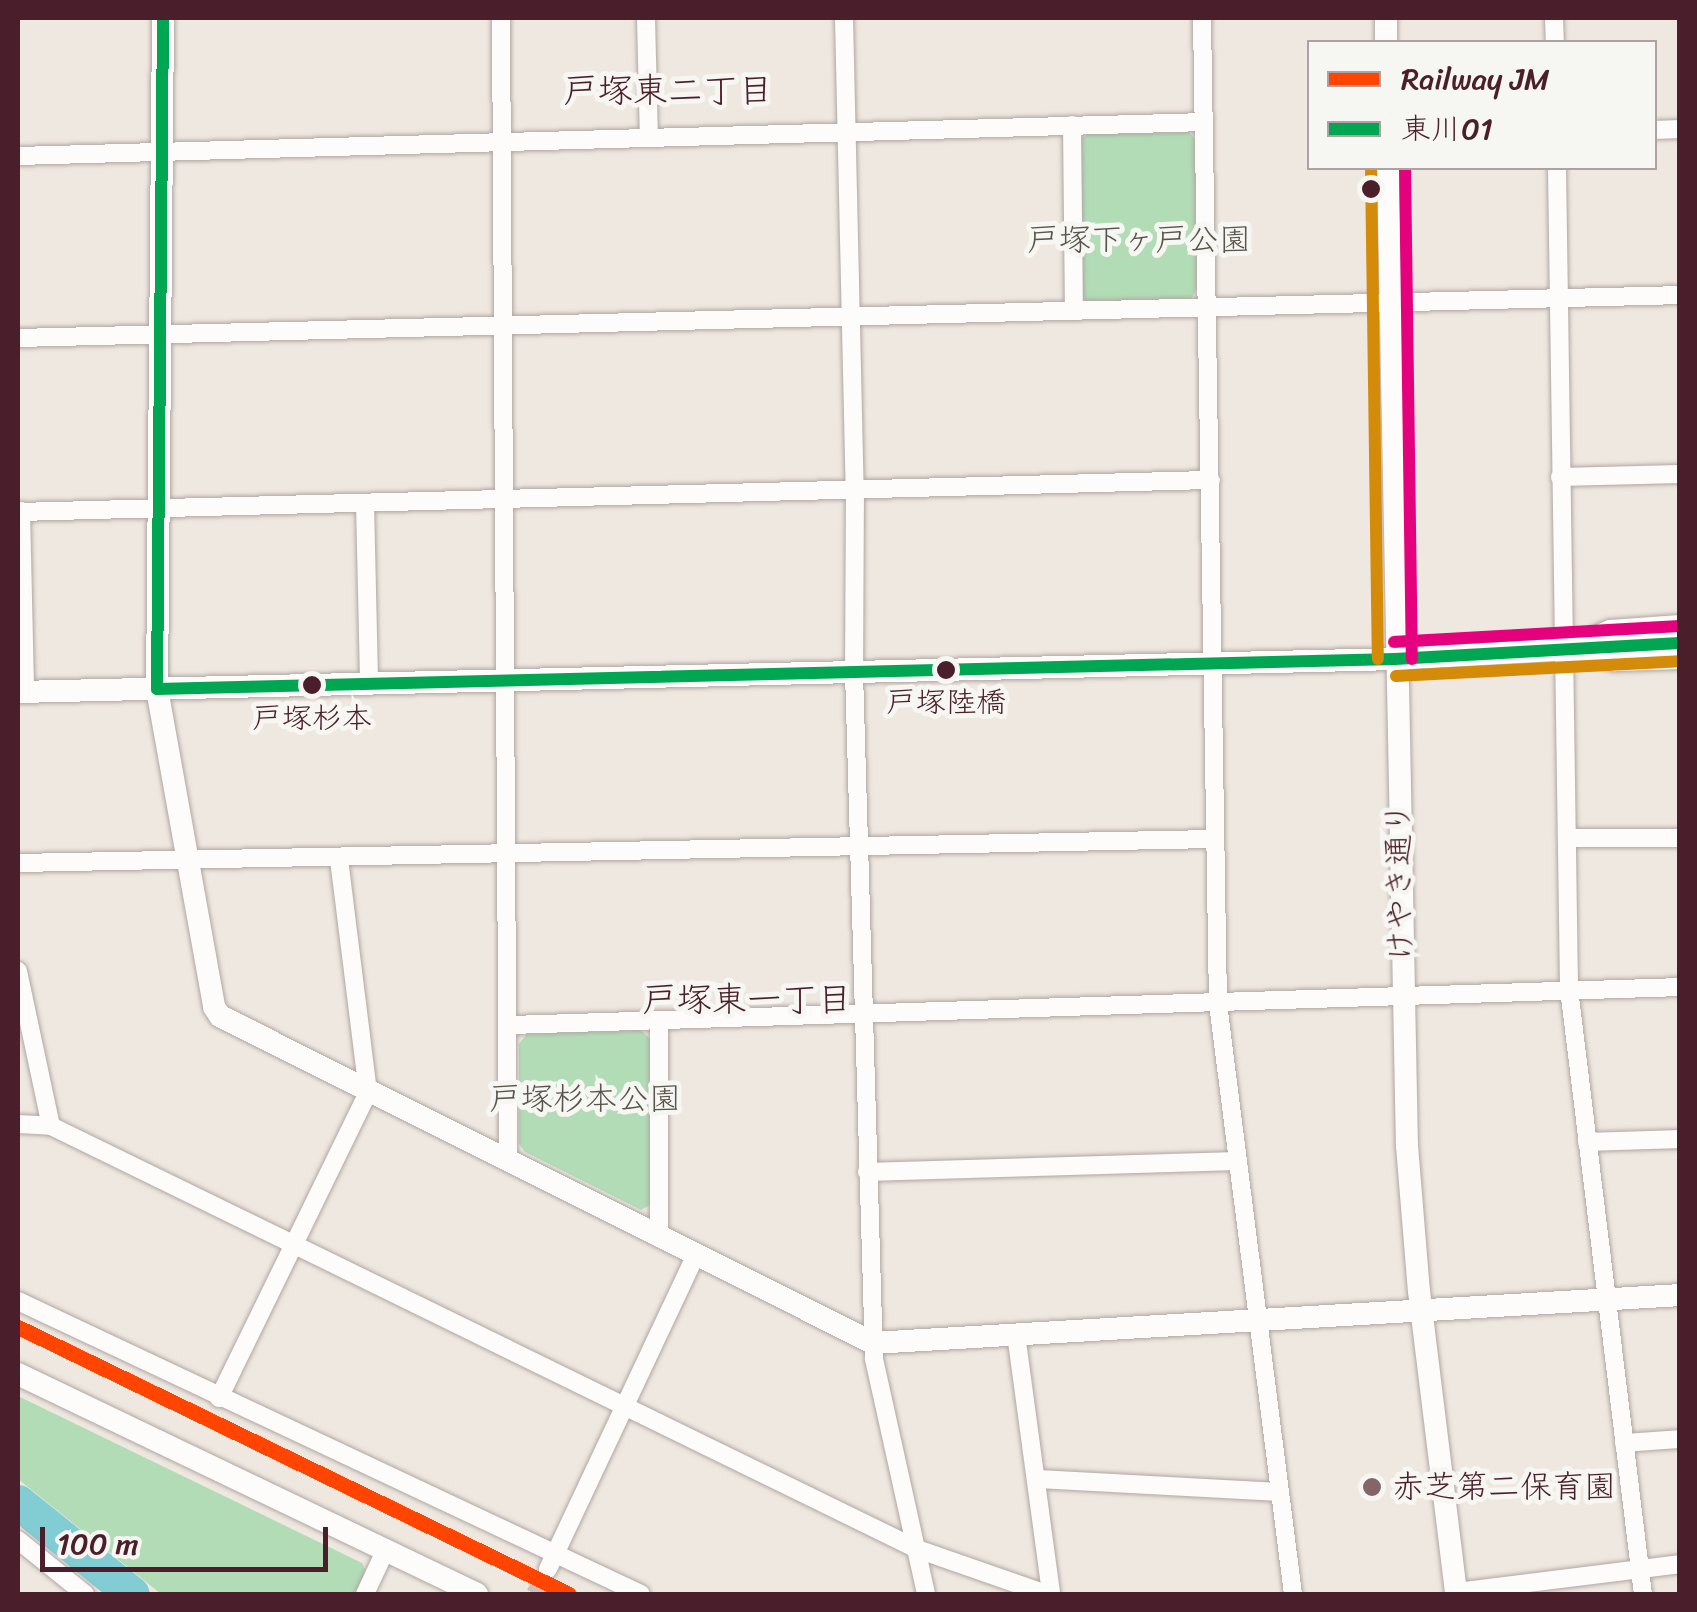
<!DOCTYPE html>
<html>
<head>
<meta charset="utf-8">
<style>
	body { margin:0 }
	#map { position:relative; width:1697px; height:1612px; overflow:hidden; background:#efe8e0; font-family:Sriracha,"Klee One",sans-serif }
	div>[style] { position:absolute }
	.green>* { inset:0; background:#b2dcb6 }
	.river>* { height:35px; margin:-17.5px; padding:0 17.5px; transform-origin:17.5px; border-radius:17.5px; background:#82ccd4 }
	.minor-tunnel>* { height:18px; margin-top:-9px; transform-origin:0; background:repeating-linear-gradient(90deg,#cec0bc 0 18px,transparent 0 27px) }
	.roads { filter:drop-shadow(0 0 2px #b0a6a3) drop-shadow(0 0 2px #b0a6a3) }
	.minor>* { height:18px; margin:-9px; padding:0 9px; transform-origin:9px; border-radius:9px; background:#fdfcfa }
	.tertiary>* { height:22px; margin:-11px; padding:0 11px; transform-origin:11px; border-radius:11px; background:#fdfcfa }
	.bus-1>* { height:12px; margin:-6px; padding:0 6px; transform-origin:6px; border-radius:6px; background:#00a651 }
	.bus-2>* { height:12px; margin:-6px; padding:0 6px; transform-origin:6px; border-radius:6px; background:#d48b09 }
	.bus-3>* { height:12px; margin:-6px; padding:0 6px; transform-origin:6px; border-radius:6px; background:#e5007d }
	.rail-1>* { height:15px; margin:-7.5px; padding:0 7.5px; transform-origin:7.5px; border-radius:7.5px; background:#ff4500 }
	.dots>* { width:28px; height:28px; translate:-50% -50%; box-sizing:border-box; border:5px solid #f6f6f2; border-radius:50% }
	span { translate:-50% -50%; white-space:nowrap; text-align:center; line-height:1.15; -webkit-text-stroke:10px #f6f6f2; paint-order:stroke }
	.bus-label { font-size:30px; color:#4a1f2b }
	.park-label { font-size:32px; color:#5a554a }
	.street-label { font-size:32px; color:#4a1f2b }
	.poi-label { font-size:32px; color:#4a1f2b }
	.left { translate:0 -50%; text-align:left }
	.neighbourhood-label { font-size:35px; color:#4a1f2b }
	.frame { position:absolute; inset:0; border:20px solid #4a1f2b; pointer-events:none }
	.legend { position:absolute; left:1307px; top:40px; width:350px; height:130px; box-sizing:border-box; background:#f6f6f2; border:2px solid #b1a0a2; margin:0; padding:12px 18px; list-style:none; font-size:30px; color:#4a1f2b }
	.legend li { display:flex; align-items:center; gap:20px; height:50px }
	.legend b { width:50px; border:2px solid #b1a0a2 }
	.scale { position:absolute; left:40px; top:1527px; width:288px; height:45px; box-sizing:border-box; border:5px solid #4a1f2b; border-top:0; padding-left:12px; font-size:30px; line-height:35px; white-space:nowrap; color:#4a1f2b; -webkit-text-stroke:8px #f6f6f2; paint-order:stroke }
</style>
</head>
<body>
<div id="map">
	<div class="green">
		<i style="clip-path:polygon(1189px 132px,1198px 142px,1198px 286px,1191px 300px,1090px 303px,1080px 296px,1076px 143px,1088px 134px)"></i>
		<i style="clip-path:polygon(641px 1030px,652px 1041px,655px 1202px,641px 1210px,525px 1152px,519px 1144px,519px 1044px,527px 1034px)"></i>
		<i style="clip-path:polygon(18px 1396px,362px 1563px,367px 1573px,356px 1594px,161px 1594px,18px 1479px)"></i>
	</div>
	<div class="river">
		<i style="left:18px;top:1502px;width:146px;rotate:38.9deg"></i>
	</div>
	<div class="minor-tunnel">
		<i style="left:535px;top:1594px;width:28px;rotate:-63deg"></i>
	</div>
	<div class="roads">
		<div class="minor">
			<i style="left:501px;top:18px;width:1142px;rotate:89.65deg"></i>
			<i style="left:646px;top:18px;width:119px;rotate:88.6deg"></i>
			<i style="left:844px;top:18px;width:468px;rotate:88.7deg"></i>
			<i style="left:855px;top:486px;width:186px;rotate:90.3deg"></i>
			<i style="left:854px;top:672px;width:687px;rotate:88.33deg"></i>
			<i style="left:874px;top:1359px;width:241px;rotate:77.5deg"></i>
			<i style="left:1202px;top:18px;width:986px;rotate:89.07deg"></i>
			<i style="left:1218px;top:1004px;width:595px;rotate:82.76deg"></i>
			<i style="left:1554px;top:18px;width:24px;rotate:88deg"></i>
			<i style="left:1072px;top:125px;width:184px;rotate:89.4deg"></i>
			<i style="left:1654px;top:130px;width:26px;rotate:-2deg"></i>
			<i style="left:18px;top:156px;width:1186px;rotate:-1.64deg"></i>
			<i style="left:1557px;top:168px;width:821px;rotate:89.16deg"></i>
			<i style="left:1569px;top:989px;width:610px;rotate:83.03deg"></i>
			<i style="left:18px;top:338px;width:1663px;rotate:-1.48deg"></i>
			<i style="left:1560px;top:477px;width:120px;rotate:-1.4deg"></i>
			<i style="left:365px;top:503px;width:181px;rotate:88.7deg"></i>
			<i style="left:21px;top:511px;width:181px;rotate:88.7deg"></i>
			<i style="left:18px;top:512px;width:1193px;rotate:-1.54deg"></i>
			<i style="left:1573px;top:645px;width:40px;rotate:-23.4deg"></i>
			<i style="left:1610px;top:629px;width:70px;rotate:-4.1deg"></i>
			<i style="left:1578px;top:653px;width:38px;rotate:14deg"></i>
			<i style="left:1615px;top:662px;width:65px;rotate:-1.8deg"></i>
			<i style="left:1568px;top:838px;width:112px"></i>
			<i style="left:18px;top:863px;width:1195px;rotate:-1.15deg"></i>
			<i style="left:18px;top:971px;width:158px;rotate:78deg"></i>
			<i style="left:659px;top:1022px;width:216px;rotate:90deg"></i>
			<i style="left:511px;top:1025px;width:1170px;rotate:-1.86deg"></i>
			<i style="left:18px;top:1124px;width:33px;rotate:3deg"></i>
			<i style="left:51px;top:1126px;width:964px;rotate:26.03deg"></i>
			<i style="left:917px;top:1549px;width:137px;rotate:19.2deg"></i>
			<i style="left:1587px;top:1142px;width:93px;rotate:-1.8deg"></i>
			<i style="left:867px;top:1172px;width:370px;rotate:-1.7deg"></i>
			<i style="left:18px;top:1301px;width:688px;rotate:25.19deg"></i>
			<i style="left:1016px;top:1334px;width:262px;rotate:82.3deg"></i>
			<i style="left:219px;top:1398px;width:340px;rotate:-64deg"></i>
			<i style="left:368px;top:1092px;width:236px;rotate:-97.1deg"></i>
			<i style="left:1624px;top:1443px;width:56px;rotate:-4.1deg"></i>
			<i style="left:1038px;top:1479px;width:242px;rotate:3.1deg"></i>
			<i style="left:18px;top:1540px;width:86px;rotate:38.9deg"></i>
			<i style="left:548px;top:1569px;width:346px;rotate:-64.8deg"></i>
			<i style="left:1456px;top:1592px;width:226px;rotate:-7.1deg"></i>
			<i style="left:365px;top:1594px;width:50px;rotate:-65deg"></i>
		</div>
		<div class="tertiary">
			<i style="left:163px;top:18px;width:671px;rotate:90.51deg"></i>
			<i style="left:157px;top:689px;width:323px;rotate:79.8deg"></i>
			<i style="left:214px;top:1007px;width:11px;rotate:56deg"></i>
			<i style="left:220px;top:1016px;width:730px;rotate:26.6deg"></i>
			<i style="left:873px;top:1343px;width:808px;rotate:-3.4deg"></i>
			<i style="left:1386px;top:18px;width:24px;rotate:90deg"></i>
			<i style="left:1388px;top:168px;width:978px;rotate:88.89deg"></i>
			<i style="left:1407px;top:1146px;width:145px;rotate:85.3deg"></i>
			<i style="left:1419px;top:1291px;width:305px;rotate:83deg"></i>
			<i style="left:18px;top:692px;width:1377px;rotate:-1.37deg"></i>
			<i style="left:1395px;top:659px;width:285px;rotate:-3.2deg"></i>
			<i style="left:18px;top:1374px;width:509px;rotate:25.61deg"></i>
		</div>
	</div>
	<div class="bus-1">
		<i style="left:157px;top:689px;width:1238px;rotate:-1.39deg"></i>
		<i style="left:1395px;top:659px;width:285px;rotate:-3.2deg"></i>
		<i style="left:157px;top:689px;width:671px;rotate:-89.49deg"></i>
	</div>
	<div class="bus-2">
		<i style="left:1371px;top:168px;width:491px;rotate:89.2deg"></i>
		<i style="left:1396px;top:676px;width:284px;rotate:-3deg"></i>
	</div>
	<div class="bus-3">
		<i style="left:1405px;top:168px;width:491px;rotate:89.2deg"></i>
		<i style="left:1394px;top:642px;width:285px;rotate:-3.2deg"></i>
	</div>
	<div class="rail-1">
		<i style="left:18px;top:1327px;width:612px;rotate:25.85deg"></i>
	</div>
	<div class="dots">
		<i style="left:1371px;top:189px;background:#4a1f2b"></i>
		<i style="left:946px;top:670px;background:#4a1f2b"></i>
		<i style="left:312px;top:685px;background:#4a1f2b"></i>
		<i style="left:1372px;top:1487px;background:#84656a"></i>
	</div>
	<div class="bus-label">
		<span style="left:946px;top:702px">戸塚陸橋</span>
		<span style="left:312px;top:718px">戸塚杉本</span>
	</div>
	<div class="park-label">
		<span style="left:1139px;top:240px">戸塚下ヶ戸公園</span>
		<span style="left:585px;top:1099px">戸塚杉本公園</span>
	</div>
	<div class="street-label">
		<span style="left:1400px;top:882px;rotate:-91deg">けやき通り</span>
	</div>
	<div class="poi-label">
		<span class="left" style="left:1392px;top:1487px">赤芝第二保育園</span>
	</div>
	<div class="neighbourhood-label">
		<span style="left:668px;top:90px">戸塚東二丁目</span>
		<span style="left:747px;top:999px">戸塚東一丁目</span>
	</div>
	<div class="frame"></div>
	<ul class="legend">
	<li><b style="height:12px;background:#ff4500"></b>Railway JM</li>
	<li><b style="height:12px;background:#00a651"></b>東川01</li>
	</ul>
	<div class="scale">100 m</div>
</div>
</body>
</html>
